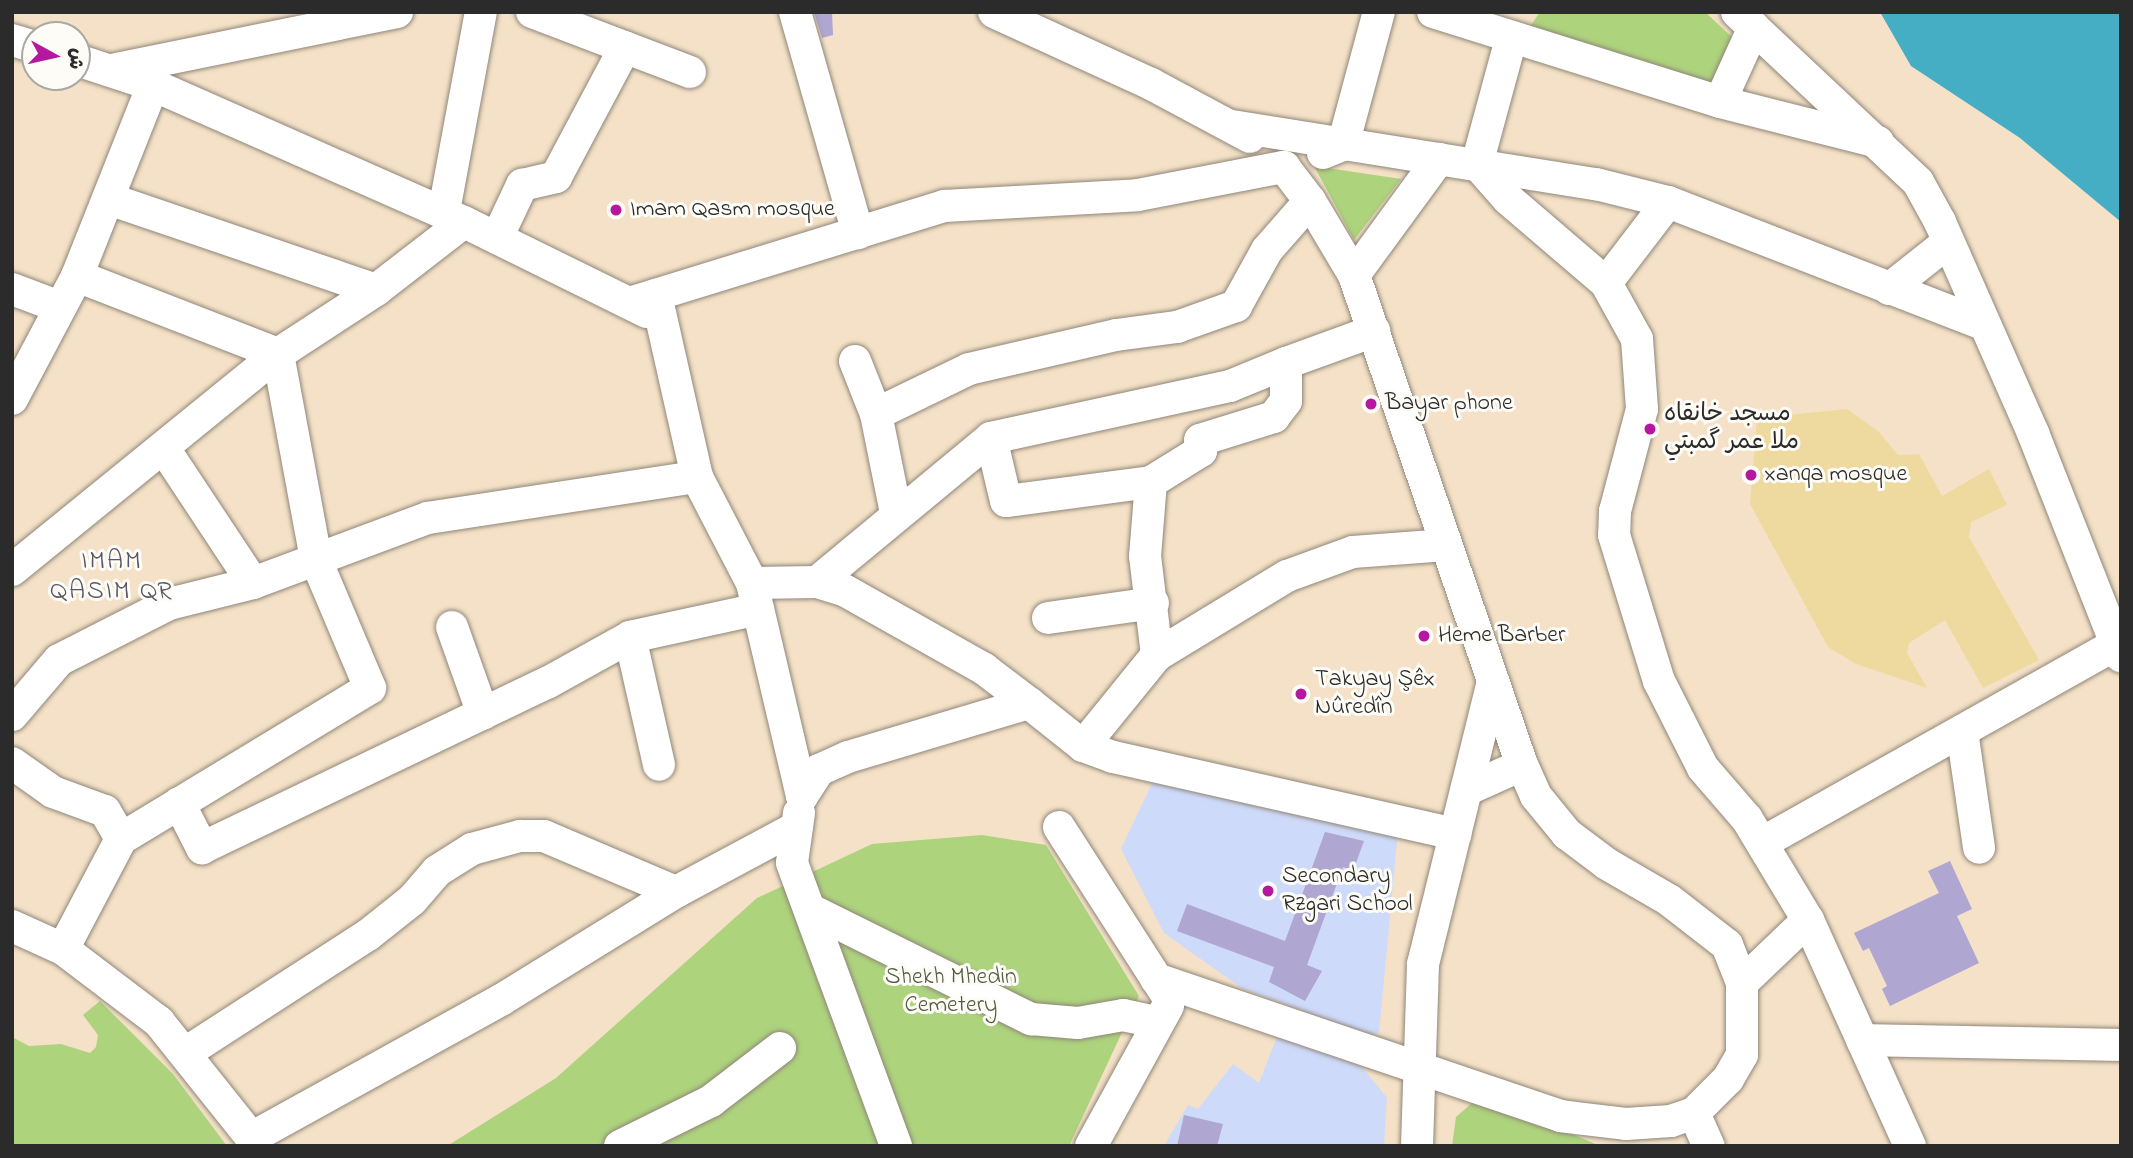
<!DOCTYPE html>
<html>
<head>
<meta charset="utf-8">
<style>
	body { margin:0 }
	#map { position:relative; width:2133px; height:1158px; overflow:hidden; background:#f4e1c7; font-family:"Indie Flower","Playpen Sans Arabic",sans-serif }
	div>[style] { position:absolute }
	.built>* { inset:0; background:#cedafa }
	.green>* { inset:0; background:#add37d }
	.sand>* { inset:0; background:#eeda9e }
	.water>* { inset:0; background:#45adc4 }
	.building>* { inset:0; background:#afa6d2 }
	.roads { filter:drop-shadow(0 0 2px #908679) drop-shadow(0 0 2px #908679) }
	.minor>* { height:32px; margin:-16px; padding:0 16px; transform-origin:16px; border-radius:16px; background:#fff }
	.dots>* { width:19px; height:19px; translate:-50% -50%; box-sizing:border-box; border:4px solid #fdfcf7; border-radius:50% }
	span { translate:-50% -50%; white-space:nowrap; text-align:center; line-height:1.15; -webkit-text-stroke:6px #fdfcf7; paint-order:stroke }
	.poi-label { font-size:24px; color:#2b2b2b }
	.left { translate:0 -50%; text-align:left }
	.park-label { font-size:24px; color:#525d44 }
	.neighbourhood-label { font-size:26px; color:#595665; letter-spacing:2px }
	.frame { position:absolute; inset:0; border:14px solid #2b2b2b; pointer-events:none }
	.north { position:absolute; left:21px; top:21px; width:70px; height:70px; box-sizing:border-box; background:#fdfcf7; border:2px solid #a9a8a5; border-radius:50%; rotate:98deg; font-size:19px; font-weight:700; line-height:28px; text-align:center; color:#2b2b2b }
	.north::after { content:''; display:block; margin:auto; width:24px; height:32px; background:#b5179e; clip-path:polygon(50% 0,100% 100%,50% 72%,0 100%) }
</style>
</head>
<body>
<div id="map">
	<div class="built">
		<i style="clip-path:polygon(1155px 777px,1398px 830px,1379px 1033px,1369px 1035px,1243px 989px,1164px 933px,1121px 849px)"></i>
		<i style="clip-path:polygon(1278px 1034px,1362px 1067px,1387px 1098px,1384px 1146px,1164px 1146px,1188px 1105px,1198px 1109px,1233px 1064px,1259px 1083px)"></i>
	</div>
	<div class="green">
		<i style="clip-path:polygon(1540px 12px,1705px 12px,1733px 38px,1713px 84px,1527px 31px)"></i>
		<i style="clip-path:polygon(1314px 166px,1401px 179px,1354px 240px)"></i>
		<i style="clip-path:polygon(982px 835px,1046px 845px,1139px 996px,1069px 1146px,447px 1146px,556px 1078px,757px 898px,872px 844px)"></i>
		<i style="clip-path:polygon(100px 1001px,173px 1074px,227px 1146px,12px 1146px,12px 1037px,29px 1046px,61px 1044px,90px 1053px,96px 1047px,98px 1035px,83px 1015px)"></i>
		<i style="clip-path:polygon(1472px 1103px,1570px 1133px,1600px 1146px,1452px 1146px,1456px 1117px)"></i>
	</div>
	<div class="sand">
		<i style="clip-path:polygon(1847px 409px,1879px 432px,1898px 455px,1919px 454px,1942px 496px,1989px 469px,2007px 505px,1971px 522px,1969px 537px,2039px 660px,1983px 688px,1945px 620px,1909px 643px,1907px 653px,1927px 688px,1856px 664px,1828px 647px,1750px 504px,1757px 418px)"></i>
	</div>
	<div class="water">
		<i style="clip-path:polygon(1880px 12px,2121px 12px,2121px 222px,2020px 138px,1911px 66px)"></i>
	</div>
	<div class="building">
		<i style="clip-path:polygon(814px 12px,832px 12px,833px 35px,822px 38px)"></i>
		<i style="clip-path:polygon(1325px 832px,1364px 841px,1353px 871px,1343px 867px,1307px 965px,1322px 971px,1305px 1001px,1269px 982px,1274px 967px,1177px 931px,1187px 904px,1285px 941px)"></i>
		<i style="clip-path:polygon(1950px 861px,1972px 909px,1957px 916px,1979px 963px,1890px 1006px,1882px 989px,1887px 986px,1869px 948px,1863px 951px,1854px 933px,1939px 893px,1928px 871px)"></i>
		<i style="clip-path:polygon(1184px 1115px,1223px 1124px,1217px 1146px,1177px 1146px)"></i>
	</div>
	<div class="roads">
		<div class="minor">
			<i style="left:532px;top:12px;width:169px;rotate:20.8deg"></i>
			<i style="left:795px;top:12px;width:230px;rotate:74.1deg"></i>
			<i style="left:994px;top:12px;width:173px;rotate:24.6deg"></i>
			<i style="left:1151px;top:84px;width:112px;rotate:28.2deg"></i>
			<i style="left:1433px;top:12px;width:301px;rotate:17.4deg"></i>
			<i style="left:1720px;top:102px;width:163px;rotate:14.2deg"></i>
			<i style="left:1737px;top:12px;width:248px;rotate:43.2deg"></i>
			<i style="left:1918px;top:182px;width:46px;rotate:61.2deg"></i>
			<i style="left:1940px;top:222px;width:231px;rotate:66.2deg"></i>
			<i style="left:2033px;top:433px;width:240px;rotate:68.5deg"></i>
			<i style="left:1511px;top:39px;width:130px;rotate:105.2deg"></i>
			<i style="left:1477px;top:164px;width:47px;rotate:48.5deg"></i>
			<i style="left:1508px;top:199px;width:129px;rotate:40.6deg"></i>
			<i style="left:1606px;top:283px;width:64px;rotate:61deg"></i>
			<i style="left:1637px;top:339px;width:70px;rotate:85.9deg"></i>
			<i style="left:1642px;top:409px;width:106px;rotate:104.8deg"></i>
			<i style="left:1615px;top:511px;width:24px;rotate:92deg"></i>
			<i style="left:1614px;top:535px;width:153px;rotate:72.9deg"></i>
			<i style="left:1659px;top:681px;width:97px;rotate:63.2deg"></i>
			<i style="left:1703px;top:768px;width:67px;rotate:49.2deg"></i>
			<i style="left:1747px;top:819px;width:118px;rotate:58.9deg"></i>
			<i style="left:1808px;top:920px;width:248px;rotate:65.7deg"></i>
			<i style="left:12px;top:40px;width:24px;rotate:17deg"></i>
			<i style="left:77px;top:60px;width:80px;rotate:18.2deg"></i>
			<i style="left:153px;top:85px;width:340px;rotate:23.8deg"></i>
			<i style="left:112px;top:70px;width:291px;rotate:-11.5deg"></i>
			<i style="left:1720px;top:102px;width:82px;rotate:-65.6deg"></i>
			<i style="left:1232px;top:126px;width:369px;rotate:9.1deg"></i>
			<i style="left:1596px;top:184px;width:74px;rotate:14deg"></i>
			<i style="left:1668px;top:202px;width:340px;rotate:21.2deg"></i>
			<i style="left:1323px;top:153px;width:22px;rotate:-22deg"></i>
			<i style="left:1343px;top:145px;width:138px;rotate:-74.9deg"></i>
			<i style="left:109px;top:199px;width:282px;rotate:18.8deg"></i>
			<i style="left:444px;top:211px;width:202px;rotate:-79.5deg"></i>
			<i style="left:497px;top:238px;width:59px;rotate:-64.7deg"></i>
			<i style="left:522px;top:185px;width:35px;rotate:-13deg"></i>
			<i style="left:556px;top:177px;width:147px;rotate:-62deg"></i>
			<i style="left:1354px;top:275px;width:144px;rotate:-53.8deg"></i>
			<i style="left:77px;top:276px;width:216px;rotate:21.2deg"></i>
			<i style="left:278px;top:354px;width:209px;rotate:79.5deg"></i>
			<i style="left:316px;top:560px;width:139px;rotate:67.1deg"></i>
			<i style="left:370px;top:688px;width:291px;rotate:148.8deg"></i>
			<i style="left:1606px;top:283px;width:102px;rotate:-52.6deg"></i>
			<i style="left:12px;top:289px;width:51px;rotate:20.6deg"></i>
			<i style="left:1889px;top:289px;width:74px;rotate:-38.4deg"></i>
			<i style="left:656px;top:295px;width:187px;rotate:77.3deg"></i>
			<i style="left:697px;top:477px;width:119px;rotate:62.6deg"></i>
			<i style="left:752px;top:583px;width:219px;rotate:76.8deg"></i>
			<i style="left:802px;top:796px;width:31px;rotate:-57deg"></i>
			<i style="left:819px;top:770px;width:32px;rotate:-24deg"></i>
			<i style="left:848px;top:757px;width:189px;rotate:-16.6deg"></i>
			<i style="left:1029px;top:703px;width:69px;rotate:38.5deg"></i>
			<i style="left:1083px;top:746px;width:32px;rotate:20deg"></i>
			<i style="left:1113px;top:757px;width:351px;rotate:12.7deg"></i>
			<i style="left:629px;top:303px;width:330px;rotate:-17.1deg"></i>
			<i style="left:944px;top:206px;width:194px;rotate:-3.2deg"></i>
			<i style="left:1138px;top:195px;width:149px;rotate:-10.9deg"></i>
			<i style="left:1284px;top:167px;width:43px;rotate:52.6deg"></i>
			<i style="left:1310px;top:201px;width:86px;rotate:59.3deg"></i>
			<i style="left:1354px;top:275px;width:518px;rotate:71.08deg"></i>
			<i style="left:855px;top:361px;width:57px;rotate:68.4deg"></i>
			<i style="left:1286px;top:363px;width:38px;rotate:90deg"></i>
			<i style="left:1286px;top:401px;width:20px;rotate:127deg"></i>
			<i style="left:1274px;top:417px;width:77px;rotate:162.7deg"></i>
			<i style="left:1200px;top:440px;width:11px;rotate:85deg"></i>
			<i style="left:1201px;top:451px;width:59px;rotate:148.2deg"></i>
			<i style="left:1151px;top:482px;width:146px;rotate:172.5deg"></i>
			<i style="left:1006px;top:501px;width:65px;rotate:-103.4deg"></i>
			<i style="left:991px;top:438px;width:245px;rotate:-12.3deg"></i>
			<i style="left:1230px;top:386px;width:61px;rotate:-22.3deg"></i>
			<i style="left:1286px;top:363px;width:94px;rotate:-20deg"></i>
			<i style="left:12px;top:399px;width:139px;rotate:-62.1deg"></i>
			<i style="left:77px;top:276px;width:206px;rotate:-68.3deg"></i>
			<i style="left:165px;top:450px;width:159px;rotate:56.5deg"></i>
			<i style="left:1151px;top:482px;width:74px;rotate:94.6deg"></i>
			<i style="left:1145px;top:556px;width:100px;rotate:83.1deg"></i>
			<i style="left:896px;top:513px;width:101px;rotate:-101.4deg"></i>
			<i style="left:876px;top:414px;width:103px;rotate:-25.8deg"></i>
			<i style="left:969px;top:369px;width:151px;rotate:-13deg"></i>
			<i style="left:1116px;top:335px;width:62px;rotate:-7.5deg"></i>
			<i style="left:1177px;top:327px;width:63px;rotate:-19.6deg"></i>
			<i style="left:1236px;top:306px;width:64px;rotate:-61deg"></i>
			<i style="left:1267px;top:250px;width:65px;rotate:-48.7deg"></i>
			<i style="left:12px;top:570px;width:343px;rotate:-39.1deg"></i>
			<i style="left:278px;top:354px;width:117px;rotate:-33.1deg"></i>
			<i style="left:376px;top:290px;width:111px;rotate:-37.7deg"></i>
			<i style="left:464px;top:222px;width:204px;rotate:26.2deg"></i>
			<i style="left:817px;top:582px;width:226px;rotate:-39.6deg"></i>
			<i style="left:752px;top:583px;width:65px;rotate:-0.9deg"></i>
			<i style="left:817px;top:582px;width:28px;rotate:17deg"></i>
			<i style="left:844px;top:590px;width:161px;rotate:29.4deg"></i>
			<i style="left:984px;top:669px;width:56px;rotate:37.1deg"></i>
			<i style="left:1048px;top:618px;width:106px;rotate:-8.1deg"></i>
			<i style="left:452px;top:627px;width:92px;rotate:70.4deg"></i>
			<i style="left:630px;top:637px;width:131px;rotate:77.2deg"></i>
			<i style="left:12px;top:715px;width:72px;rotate:-49.5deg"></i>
			<i style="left:59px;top:660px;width:123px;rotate:-27deg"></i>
			<i style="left:169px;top:604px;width:87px;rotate:-14deg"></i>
			<i style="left:253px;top:583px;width:187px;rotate:-20.4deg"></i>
			<i style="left:428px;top:518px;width:272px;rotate:-8.7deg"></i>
			<i style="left:1962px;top:731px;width:118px;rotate:81.7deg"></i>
			<i style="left:1083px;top:746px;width:117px;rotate:-50.9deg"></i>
			<i style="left:1157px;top:655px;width:152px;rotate:-31.3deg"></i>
			<i style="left:1287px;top:576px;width:70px;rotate:-20deg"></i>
			<i style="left:1353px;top:552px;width:93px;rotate:-4.3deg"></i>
			<i style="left:12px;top:763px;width:50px;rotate:35.3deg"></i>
			<i style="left:53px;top:792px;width:55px;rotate:20.1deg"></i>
			<i style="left:105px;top:811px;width:32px;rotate:60deg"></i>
			<i style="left:121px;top:839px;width:124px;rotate:117.8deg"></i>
			<i style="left:179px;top:803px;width:51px;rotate:62.9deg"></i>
			<i style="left:202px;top:848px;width:382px;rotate:-25.6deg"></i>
			<i style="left:547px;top:683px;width:95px;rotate:-29deg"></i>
			<i style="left:630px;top:637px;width:131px;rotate:-12.3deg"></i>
			<i style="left:799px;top:813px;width:50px;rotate:98deg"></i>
			<i style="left:792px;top:863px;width:302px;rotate:69.8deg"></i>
			<i style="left:1059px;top:827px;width:200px;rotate:57.3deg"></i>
			<i style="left:1762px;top:843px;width:406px;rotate:-29.3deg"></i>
			<i style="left:811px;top:910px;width:246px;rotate:26.4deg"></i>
			<i style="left:1031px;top:1019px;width:47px;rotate:4.9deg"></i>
			<i style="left:1078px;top:1023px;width:46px;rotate:-10.1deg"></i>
			<i style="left:1123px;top:1015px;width:34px;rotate:12deg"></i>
			<i style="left:12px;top:926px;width:56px;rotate:24.3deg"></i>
			<i style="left:63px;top:949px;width:121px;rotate:37.2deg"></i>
			<i style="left:159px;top:1022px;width:159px;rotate:51.4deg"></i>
			<i style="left:1156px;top:979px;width:427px;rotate:18.7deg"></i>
			<i style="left:1560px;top:1116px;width:66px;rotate:6.9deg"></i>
			<i style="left:1626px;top:1124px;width:45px;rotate:-3.8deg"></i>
			<i style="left:1671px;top:1121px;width:24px;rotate:-19deg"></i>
			<i style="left:1694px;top:1113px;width:48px;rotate:-45deg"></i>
			<i style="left:1728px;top:1079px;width:28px;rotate:-60deg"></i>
			<i style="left:1742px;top:1055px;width:72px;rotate:-90deg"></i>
			<i style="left:1742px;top:983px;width:41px;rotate:-111.5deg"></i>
			<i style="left:1727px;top:945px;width:73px;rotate:-142.2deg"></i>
			<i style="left:1669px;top:900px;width:72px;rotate:-149.9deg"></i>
			<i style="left:1607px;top:864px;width:50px;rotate:-143.1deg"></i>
			<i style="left:1567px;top:834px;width:49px;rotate:-129.2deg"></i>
			<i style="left:1536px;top:796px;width:34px;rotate:-114deg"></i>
			<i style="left:1522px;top:765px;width:61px;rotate:155.9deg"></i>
			<i style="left:1742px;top:983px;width:91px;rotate:-43.7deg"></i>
			<i style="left:1862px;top:1040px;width:259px;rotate:1.1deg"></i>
			<i style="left:187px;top:1052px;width:216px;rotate:-32.9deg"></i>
			<i style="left:368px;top:935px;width:56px;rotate:-38.5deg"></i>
			<i style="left:412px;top:900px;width:38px;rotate:-49deg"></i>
			<i style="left:437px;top:871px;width:41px;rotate:-32.2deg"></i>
			<i style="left:472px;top:849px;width:50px;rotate:-15.2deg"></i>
			<i style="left:520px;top:836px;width:24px"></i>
			<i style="left:544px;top:836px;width:143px;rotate:23deg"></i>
			<i style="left:676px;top:892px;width:137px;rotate:-28.2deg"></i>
			<i style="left:1694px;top:1113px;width:36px;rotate:66deg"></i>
			<i style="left:251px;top:1138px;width:286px;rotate:-28.9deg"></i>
			<i style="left:501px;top:1000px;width:206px;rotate:-31.7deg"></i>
			<i style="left:620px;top:1146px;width:102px;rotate:-26.3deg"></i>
			<i style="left:711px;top:1101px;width:87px;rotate:-37.5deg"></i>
			<i style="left:1091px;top:1146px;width:160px;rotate:-61.2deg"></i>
			<i style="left:1417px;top:1146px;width:182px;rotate:-88.1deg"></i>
			<i style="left:1423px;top:964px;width:291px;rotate:-76.1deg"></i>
		</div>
	</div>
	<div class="dots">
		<i style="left:616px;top:210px;background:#b5179e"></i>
		<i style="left:1371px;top:404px;background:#b5179e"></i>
		<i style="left:1650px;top:429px;background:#b5179e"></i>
		<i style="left:1751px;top:475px;background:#b5179e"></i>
		<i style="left:1424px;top:636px;background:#b5179e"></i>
		<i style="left:1301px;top:694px;background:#b5179e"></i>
		<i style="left:1268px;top:891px;background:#b5179e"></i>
	</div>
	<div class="poi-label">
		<span class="left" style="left:630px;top:210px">Imam Qasm mosque</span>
		<span class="left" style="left:1385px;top:404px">Bayar phone</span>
		<span class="left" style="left:1664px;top:429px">مسجد خانقاه<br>ملا عمر گمبتي</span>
		<span class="left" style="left:1765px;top:475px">xanqa mosque</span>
		<span class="left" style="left:1438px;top:636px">Heme Barber</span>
		<span class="left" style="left:1315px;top:694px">Takyay Şêx<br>Nûredîn</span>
		<span class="left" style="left:1282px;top:891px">Secondary<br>Rzgari School</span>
	</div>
	<div class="park-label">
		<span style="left:951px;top:992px">Shekh Mhedin<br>Cemetery</span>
	</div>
	<div class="neighbourhood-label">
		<span style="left:112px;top:578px">IMAM<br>QASIM QR</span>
	</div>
	<div class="frame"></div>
	<div class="north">ش</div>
</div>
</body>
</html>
